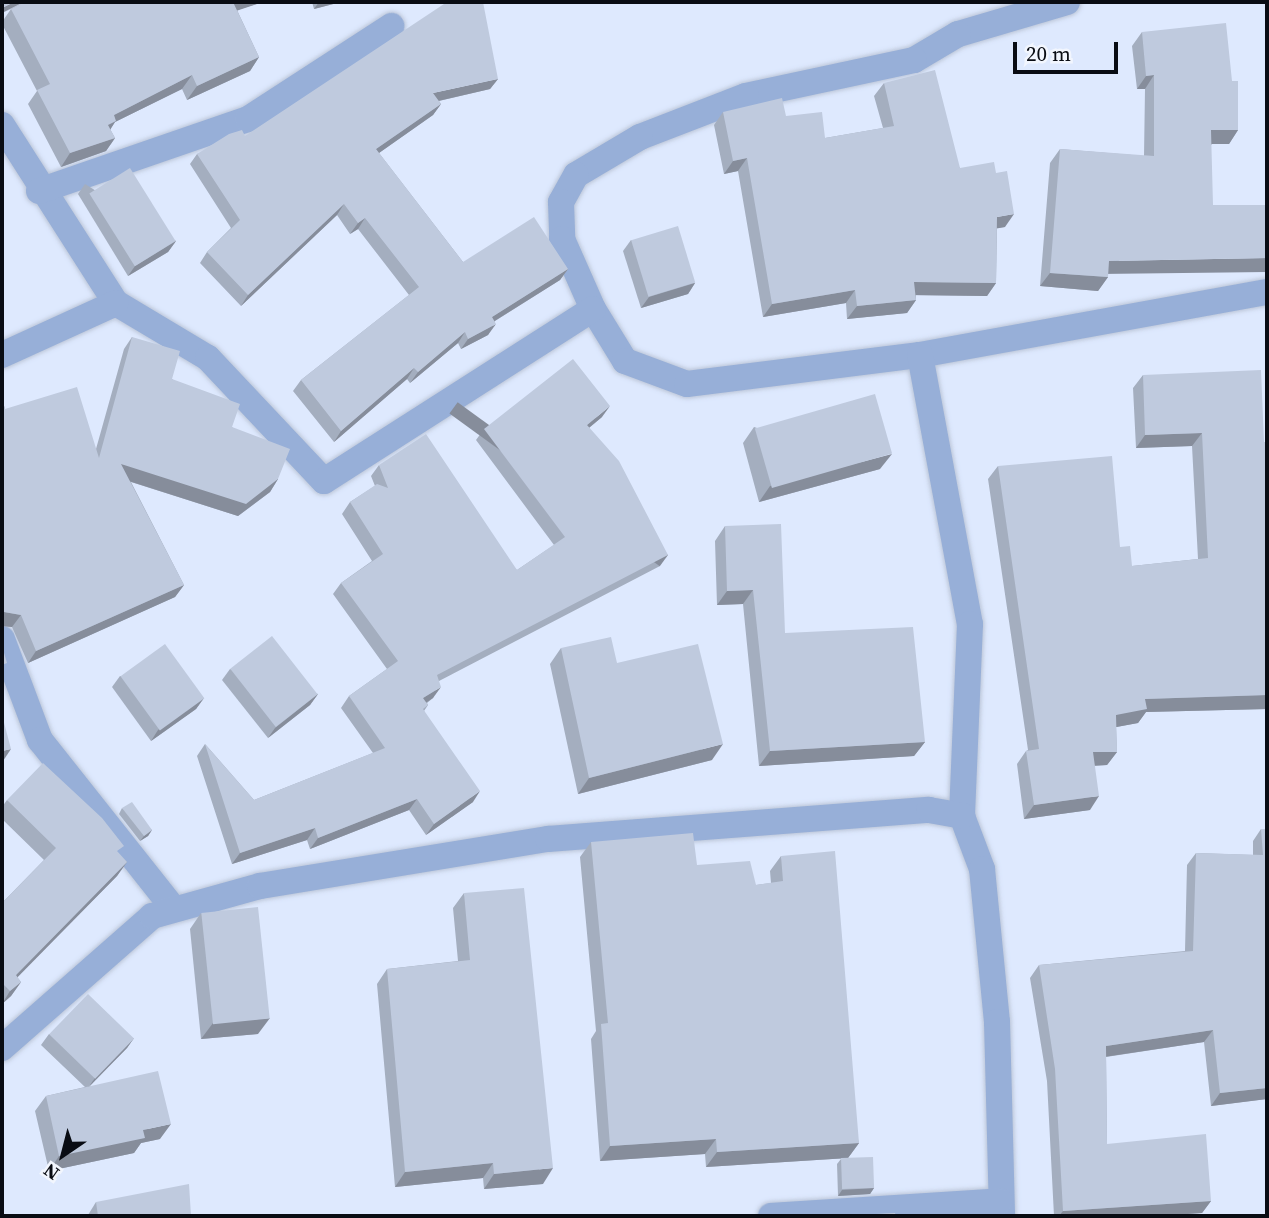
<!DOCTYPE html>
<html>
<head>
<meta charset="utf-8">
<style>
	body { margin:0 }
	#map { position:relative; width:1269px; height:1218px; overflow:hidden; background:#dee9fe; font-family:"Source Serif 4",serif }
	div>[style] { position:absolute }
	.roads { filter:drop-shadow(0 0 2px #bcc6d8) drop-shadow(0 0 2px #bcc6d8) }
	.street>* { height:26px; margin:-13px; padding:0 13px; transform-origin:13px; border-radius:13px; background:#97afd8 }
	.wall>* { inset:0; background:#a4aebf }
	.shaded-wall>* { inset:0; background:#868d9b; transform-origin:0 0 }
	.building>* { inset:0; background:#bfcade; transform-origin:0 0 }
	span { translate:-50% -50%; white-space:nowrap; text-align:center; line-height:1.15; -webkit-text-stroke:5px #f2f6fe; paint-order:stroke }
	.frame { position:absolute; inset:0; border:4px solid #090c13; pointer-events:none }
	.north { position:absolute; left:28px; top:1120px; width:70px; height:70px; -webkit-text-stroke:5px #f2f6fe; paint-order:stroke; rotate:215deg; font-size:19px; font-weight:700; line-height:28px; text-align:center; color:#090c13 }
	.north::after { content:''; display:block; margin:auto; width:24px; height:32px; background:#090c13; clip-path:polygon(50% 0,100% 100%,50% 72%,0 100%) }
	.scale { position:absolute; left:1013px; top:42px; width:105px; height:32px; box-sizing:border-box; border:4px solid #090c13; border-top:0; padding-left:9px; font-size:21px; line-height:24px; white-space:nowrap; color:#090c13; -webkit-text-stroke:5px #f2f6fe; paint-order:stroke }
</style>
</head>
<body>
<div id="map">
	<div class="roads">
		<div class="street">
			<i style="left:1067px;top:2px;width:114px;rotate:163.6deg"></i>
			<i style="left:958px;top:34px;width:51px;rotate:149.4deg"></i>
			<i style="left:914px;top:60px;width:172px;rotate:167.9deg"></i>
			<i style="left:746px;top:96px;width:114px;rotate:158.9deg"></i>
			<i style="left:640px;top:137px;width:74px;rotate:149.3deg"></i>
			<i style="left:576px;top:175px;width:31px;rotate:119deg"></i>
			<i style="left:561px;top:202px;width:37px;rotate:88deg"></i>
			<i style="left:562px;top:239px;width:77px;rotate:66.1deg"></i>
			<i style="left:593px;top:309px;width:61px;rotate:58.4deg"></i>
			<i style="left:625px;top:361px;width:66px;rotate:20.4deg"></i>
			<i style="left:687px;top:384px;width:235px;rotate:-7.1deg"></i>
			<i style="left:920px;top:355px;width:353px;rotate:-10.3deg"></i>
			<i style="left:2px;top:125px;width:211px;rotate:57.4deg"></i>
			<i style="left:116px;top:303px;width:107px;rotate:30.9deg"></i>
			<i style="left:208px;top:358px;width:169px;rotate:46.7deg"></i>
			<i style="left:324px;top:481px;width:319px;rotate:-32.6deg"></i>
			<i style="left:39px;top:191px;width:221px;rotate:-19deg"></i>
			<i style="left:248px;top:119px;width:171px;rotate:-33deg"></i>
			<i style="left:2px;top:355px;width:125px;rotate:-24.5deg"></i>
			<i style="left:920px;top:355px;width:274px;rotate:79.5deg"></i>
			<i style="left:970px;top:624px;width:192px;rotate:92.4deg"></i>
			<i style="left:962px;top:816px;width:57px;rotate:69.3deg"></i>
			<i style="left:982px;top:869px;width:154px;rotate:84.4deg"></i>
			<i style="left:997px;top:1022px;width:194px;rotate:88.5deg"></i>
			<i style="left:2px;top:639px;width:108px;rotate:69.4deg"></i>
			<i style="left:40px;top:740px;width:214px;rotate:51.6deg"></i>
			<i style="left:2px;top:1048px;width:200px;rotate:-41.3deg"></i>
			<i style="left:152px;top:916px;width:112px;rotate:-15.5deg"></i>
			<i style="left:260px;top:886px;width:292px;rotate:-9.3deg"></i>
			<i style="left:548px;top:839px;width:382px;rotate:-4.4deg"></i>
			<i style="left:929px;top:810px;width:34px;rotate:10deg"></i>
			<i style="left:771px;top:1216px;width:229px;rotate:-3.7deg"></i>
		</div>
	</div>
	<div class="wall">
		<i style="clip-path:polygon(25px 2px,263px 2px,237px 10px,259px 57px,250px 71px,187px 100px,182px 89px,115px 122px,110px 129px,115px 138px,106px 151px,61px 167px,28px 104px,37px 91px,2px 24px,2px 22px,11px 9px,2px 13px)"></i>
		<i style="clip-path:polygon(312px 2px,341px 2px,314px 9px)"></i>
		<i style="clip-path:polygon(1142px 32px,1232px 81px,1238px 130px,1229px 144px,1212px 144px,1108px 274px,1108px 277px,1098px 291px,1040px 286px,1050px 163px,1060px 149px,1144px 156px,1145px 89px,1137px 89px,1132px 46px)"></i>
		<i style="clip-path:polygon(498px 79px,490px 89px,439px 101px,441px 104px,433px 115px,379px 153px,463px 262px,568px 269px,560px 280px,495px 321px,488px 335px,461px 349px,458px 343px,410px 383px,407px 379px,334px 442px,293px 391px,301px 380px,409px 295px,358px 229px,350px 234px,337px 215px,241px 306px,200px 263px,207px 252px,231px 228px,190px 164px,197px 154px,245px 136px)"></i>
		<i style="clip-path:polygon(884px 83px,960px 168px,1005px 227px,997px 228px,996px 283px,987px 296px,916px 295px,916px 300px,907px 313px,847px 319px,846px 303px,763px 317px,738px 171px,724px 174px,714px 125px,723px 112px,786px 116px,825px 138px,883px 128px,874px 96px)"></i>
		<i style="clip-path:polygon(85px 184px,176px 241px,168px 252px,128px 276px,78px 194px)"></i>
		<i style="clip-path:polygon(631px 240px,695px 283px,688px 294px,641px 308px,623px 251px)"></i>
		<i style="clip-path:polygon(132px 337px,172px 379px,232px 427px,278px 479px,270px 492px,238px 516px,131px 482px,184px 585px,175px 597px,28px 663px,12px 627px,2px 626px,2px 399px,5px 409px,96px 449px,124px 349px)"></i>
		<i style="clip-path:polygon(1143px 375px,1264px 442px,1267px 442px,1267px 709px,1146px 712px,1138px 723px,1116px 727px,1117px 752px,1107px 765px,1095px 766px,1090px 810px,1024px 819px,1017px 764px,1026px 751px,1028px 750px,988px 479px,998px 466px,1132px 566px,1198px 559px,1192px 446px,1136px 448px,1133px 388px)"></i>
		<i style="clip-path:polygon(602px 417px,589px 428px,660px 566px,439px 681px,433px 698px,427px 703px,428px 705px,424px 711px,473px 802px,426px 835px,409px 810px,310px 849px,307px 840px,232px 864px,197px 756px,205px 744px,254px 800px,373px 753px,341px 708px,349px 696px,387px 669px,333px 594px,341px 583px,372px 561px,342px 514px,350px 502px,375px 486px,371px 476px,379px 465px,517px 570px,554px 545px,476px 440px,484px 429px)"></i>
		<i style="clip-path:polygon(754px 427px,880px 469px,759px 502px,743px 443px)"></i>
		<i style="clip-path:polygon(725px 526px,785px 633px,925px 742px,914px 756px,759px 766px,743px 604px,717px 605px,715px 541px)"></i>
		<i style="clip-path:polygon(561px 648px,617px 663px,712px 760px,578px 794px,550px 664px)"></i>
		<i style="clip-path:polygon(230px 669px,318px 694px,310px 705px,268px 738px,222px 680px)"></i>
		<i style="clip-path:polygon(120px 676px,204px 698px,196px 709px,151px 741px,112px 687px)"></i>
		<i style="clip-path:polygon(7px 800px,119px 854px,127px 862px,117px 876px,17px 977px,21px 982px,11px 996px,2px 1004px,2px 903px,44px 860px,2px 819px,2px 807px)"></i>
		<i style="clip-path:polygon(122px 808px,152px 830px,148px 836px,140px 841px,119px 814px)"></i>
		<i style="clip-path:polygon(1261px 829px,1267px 829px,1267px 1099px,1211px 1106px,1204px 1042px,1106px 1057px,1107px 1144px,1211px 1201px,1202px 1213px,1158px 1216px,1054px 1216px,1047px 1081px,1030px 978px,1039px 965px,1185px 951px,1187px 865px,1196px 853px,1253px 855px,1253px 841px)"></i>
		<i style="clip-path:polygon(591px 842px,697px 865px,756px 885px,771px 883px,770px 871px,781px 856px,859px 1143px,848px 1158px,706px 1167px,705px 1154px,600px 1161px,591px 1039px,596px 1031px,580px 857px)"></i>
		<i style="clip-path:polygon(464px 893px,543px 1184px,484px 1189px,483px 1178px,395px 1187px,377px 984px,387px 969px,458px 961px,453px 908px)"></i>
		<i style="clip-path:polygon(201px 913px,258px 1034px,201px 1039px,190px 929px)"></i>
		<i style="clip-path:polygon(49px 1034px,134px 1038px,127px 1048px,89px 1086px,160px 1139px,141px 1143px,134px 1153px,49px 1171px,35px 1111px,46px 1096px,85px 1087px,41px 1045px)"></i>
		<i style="clip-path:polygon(841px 1159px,874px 1188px,870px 1194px,838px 1196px,837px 1164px)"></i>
		<i style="clip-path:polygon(96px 1202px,191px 1216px,88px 1216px,88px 1215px)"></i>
	</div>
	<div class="shaded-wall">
		<i style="clip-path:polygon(14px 2px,21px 2px,20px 4px,2px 13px,2px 8px)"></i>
		<i style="clip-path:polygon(233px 2px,263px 2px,224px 15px)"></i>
		<i style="clip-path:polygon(319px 2px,341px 2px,314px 9px)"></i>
		<i style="clip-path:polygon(259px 57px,250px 71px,187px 100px,197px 86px)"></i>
		<i style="clip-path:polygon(192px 75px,182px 89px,115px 122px,107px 135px,98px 138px,114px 115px)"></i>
		<i style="clip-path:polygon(1154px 75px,1145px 89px,1137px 89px,1146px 76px)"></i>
		<i style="clip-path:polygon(498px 79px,490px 89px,425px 104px,433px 93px)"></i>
		<i style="clip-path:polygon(441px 104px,433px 115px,369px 160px,376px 149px)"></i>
		<i style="clip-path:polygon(1211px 130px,1238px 130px,1229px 144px,1202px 144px)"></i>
		<i style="clip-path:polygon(115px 138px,106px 151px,61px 167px,70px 153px)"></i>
		<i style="clip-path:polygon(747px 158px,738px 171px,724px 174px,733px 161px)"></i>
		<i style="clip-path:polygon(344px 204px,337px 215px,241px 306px,248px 295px)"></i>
		<i style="clip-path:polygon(1014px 214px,1005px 227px,988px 230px,997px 217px)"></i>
		<i style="clip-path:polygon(365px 218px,358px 229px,350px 234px,358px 223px)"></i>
		<i style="clip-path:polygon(176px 241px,168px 252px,128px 276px,135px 266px)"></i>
		<i style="clip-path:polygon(1267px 258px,1267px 272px,1099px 274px,1109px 261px)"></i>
		<i style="clip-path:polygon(568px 269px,560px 280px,485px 327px,492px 317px)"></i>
		<i style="clip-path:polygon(1050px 273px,1108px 277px,1098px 291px,1040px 286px)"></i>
		<i style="clip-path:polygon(914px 282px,996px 283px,987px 296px,905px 295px)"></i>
		<i style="clip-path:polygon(695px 283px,688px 294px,641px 308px,649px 297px)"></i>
		<i style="clip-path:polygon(855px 290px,846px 303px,763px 317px,772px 304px)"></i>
		<i style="clip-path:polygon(916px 300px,907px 313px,847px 319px,857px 306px)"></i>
		<i style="clip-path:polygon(496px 324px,488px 335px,461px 349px,468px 339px)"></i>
		<i style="clip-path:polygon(465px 332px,458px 343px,410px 383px,418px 372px)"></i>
		<i style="clip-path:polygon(414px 368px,407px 379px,334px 442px,341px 431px)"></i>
		<i style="clip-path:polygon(610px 406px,602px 417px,579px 436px,587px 425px)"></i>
		<i style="clip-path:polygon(1202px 433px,1192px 446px,1136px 448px,1145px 435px)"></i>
		<i style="clip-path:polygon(892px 454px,880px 469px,759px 502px,770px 486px)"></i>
		<i style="clip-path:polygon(121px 464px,278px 479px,270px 492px,238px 516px,113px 476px)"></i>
		<i style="left:668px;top:555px;width:14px;height:260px;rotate:126deg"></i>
		<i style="clip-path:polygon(184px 585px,175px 597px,28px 663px,36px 651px)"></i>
		<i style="clip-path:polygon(753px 590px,743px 604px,717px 605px,727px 591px)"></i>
		<i style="clip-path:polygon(4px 612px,21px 615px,12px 627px,2px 626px,2px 616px)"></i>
		<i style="clip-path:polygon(441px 687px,433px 698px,415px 710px,423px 698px)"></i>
		<i style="clip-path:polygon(318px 694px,310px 705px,268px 738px,275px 728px)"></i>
		<i style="clip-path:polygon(1267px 695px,1267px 709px,1146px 712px,1138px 723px,1106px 729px,1116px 715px,1145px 699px)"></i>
		<i style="clip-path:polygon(204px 698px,196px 709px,151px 741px,158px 730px)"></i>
		<i style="clip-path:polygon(925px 742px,914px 756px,759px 766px,770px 751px)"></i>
		<i style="clip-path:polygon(723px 744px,712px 760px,578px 794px,589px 778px)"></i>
		<i style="clip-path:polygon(11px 749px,3px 761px,2px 761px,2px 751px)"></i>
		<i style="clip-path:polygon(1093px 752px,1117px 752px,1107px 765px,1083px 766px)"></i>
		<i style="clip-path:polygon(480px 791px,473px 802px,426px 835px,434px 824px)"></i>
		<i style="clip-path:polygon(1099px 796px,1090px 810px,1024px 819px,1034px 805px)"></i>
		<i style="clip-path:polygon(417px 799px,409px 810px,310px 849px,318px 838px)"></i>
		<i style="clip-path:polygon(315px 828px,307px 840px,232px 864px,240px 853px)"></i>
		<i style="clip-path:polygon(152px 830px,148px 836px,140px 841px,144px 836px)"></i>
		<i style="clip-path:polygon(127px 862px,117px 876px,6px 989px,16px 975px)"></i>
		<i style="clip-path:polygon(21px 982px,11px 996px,2px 1004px,10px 991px)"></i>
		<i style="clip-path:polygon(270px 1018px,258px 1034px,201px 1039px,213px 1023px)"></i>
		<i style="clip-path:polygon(1213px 1030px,1204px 1042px,1097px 1058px,1106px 1046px)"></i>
		<i style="clip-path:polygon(134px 1038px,127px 1048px,87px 1089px,95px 1078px)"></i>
		<i style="clip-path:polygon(1267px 1088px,1267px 1099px,1211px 1106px,1220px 1093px)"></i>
		<i style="clip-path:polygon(171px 1124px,160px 1139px,141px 1143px,134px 1153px,49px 1171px,59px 1156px,143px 1130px)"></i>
		<i style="clip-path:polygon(716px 1139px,705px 1154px,600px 1161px,610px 1146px)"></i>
		<i style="clip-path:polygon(859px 1143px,848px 1158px,706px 1167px,717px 1152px)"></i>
		<i style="clip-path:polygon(493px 1163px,483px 1178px,395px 1187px,405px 1172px)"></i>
		<i style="clip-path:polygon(553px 1168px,543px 1184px,484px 1189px,494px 1174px)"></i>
		<i style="clip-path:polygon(874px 1188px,870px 1194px,838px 1196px,842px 1190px)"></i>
		<i style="clip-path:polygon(1211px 1201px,1202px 1213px,1158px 1216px,1059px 1216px,1063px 1211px)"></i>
	</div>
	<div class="building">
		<i style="clip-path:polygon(2px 2px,14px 2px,2px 8px)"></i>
		<i style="clip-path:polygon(25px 2px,233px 2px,259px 57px,197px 86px,192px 75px,114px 115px,116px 121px,108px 125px,115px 138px,70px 153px,37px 90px,50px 84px,11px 9px)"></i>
		<i style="clip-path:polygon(447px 2px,483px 2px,498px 79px,433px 93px,441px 104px,376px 149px,463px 262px,534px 217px,568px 269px,492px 317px,496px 324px,468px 339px,465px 332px,418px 372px,414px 368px,341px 431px,301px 380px,419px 287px,365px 218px,358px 223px,344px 204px,248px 295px,207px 252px,240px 220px,197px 154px,229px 134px,242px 130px,245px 136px)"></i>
		<i style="clip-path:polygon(1226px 23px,1232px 81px,1238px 81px,1238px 130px,1211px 130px,1213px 205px,1267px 205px,1267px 258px,1109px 261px,1108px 277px,1050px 273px,1060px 149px,1154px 156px,1154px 75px,1146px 76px,1142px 32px)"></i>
		<i style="clip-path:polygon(935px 70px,960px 168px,994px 162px,996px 173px,1007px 171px,1014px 214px,997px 217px,996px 283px,914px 282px,916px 300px,857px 306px,855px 290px,772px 304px,747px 158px,733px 161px,723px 112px,782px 98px,786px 116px,822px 112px,825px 138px,894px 126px,884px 83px)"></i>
		<i style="left:130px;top:168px;width:86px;height:48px;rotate:58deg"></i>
		<i style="left:678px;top:226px;width:59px;height:49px;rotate:73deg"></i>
		<i style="clip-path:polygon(132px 337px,180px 351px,172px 379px,240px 404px,232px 427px,290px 449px,278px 479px,246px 504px,121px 464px,184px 585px,36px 651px,21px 615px,4px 612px,2px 616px,2px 399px,5px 409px,77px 387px,99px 458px)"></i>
		<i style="clip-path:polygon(573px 359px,610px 406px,587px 425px,619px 461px,668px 555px,437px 675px,441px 687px,423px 698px,428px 705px,423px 709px,480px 791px,434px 824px,417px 799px,318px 838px,315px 828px,240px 853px,205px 744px,254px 800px,385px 748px,349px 696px,398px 661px,341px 583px,383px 554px,350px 502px,377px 484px,388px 488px,379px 465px,426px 434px,517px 570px,565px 537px,484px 429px)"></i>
		<i style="clip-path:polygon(1261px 370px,1264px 442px,1267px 442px,1267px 695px,1145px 699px,1147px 709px,1116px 715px,1117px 752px,1093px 752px,1099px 796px,1034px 805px,1026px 751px,1039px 749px,998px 466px,1112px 456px,1120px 547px,1130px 546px,1132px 566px,1208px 558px,1202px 433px,1145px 435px,1143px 375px)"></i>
		<i style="left:875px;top:394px;width:62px;height:125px;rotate:74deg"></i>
		<i style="clip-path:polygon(781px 524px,785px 633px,913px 627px,925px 742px,770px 751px,753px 590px,727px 591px,725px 526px)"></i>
		<i style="left:272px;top:636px;width:74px;height:53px;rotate:52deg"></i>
		<i style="clip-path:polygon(611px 637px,617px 663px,698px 644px,723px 744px,589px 778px,561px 648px)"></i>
		<i style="left:165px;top:644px;width:67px;height:55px;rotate:54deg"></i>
		<i style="clip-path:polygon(2px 646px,7px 663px,2px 665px)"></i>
		<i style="clip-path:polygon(2px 715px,11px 749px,2px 751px)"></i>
		<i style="clip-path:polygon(43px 763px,102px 818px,124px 846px,117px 851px,127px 862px,16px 975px,21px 982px,10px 991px,2px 983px,2px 903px,56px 848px,7px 800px)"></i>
		<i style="clip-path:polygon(132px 802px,152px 830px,144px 836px,122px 808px)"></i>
		<i style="clip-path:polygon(1261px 829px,1267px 829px,1267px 1088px,1220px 1093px,1213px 1030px,1106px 1046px,1107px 1144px,1206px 1134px,1211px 1201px,1063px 1211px,1055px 1069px,1039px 965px,1193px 951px,1196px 853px,1263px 855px)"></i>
		<i style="clip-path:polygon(693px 833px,697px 865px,750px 861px,756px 885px,783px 881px,781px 856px,835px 851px,859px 1143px,717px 1152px,716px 1139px,610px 1146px,601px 1024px,608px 1023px,591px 842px)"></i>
		<i style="clip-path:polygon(524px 888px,553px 1168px,494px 1174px,493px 1163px,405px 1172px,387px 969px,470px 960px,464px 893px)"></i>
		<i style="left:258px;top:907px;width:112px;height:57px;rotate:84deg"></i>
		<i style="left:88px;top:994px;width:64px;height:56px;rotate:44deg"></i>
		<i style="clip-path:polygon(158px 1071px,171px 1124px,143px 1130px,145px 1138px,59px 1156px,46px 1096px)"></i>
		<i style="left:873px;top:1157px;width:31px;height:32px;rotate:88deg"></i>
		<i style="clip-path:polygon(189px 1184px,191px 1216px,98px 1216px,96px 1202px)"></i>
		<i style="clip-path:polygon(895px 1213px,896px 1216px,839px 1216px)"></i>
	</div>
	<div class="frame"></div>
	<div class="north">N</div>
	<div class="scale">20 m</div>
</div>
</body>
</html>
